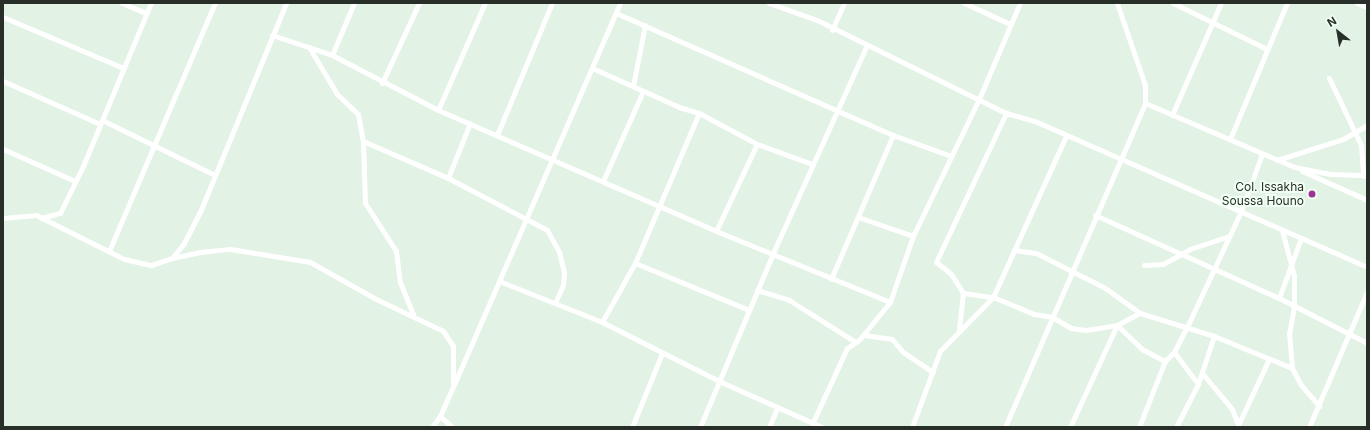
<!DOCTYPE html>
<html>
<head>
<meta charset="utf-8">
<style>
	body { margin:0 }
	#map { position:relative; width:1370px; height:430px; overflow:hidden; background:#e2f2e4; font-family:Inter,sans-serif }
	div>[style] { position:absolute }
	.minor>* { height:5px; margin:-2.5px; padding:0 2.5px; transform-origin:2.5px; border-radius:2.5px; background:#fff }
	.dots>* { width:11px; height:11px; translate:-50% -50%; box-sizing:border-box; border:2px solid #f1fff3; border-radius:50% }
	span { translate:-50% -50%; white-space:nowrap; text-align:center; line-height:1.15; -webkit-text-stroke:4px #f1fff3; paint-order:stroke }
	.poi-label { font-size:12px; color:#282e28 }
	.right { translate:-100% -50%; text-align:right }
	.frame { position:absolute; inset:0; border:4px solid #282e28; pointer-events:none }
	.north { position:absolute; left:1318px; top:12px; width:40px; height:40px; -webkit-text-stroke:3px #f1fff3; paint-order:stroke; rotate:329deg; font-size:11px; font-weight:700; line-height:16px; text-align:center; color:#282e28 }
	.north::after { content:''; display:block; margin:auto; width:14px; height:18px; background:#282e28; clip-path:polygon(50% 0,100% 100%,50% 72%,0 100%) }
</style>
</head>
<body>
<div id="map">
	<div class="minor">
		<i style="left:122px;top:3px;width:26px;rotate:23deg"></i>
		<i style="left:769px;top:3px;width:51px;rotate:19.5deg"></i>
		<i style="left:817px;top:20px;width:211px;rotate:26.2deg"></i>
		<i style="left:1006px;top:113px;width:32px;rotate:16deg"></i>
		<i style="left:1037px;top:122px;width:360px;rotate:23.7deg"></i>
		<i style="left:964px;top:3px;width:51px;rotate:24.5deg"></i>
		<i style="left:1173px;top:3px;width:105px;rotate:26.1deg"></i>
		<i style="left:1357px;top:3px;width:11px;rotate:22deg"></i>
		<i style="left:616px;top:13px;width:303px;rotate:23.8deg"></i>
		<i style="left:893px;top:135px;width:62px;rotate:19.9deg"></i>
		<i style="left:3px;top:17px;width:130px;rotate:23deg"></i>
		<i style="left:832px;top:30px;width:30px;rotate:-66deg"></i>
		<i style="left:272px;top:35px;width:63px;rotate:18.4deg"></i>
		<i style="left:332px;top:55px;width:119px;rotate:27.4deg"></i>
		<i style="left:438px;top:110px;width:303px;rotate:23.5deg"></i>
		<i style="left:716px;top:231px;width:188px;rotate:22.2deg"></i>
		<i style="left:309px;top:47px;width:55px;rotate:59.2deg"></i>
		<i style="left:337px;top:94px;width:29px;rotate:44deg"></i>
		<i style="left:358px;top:114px;width:27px;rotate:80deg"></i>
		<i style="left:363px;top:141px;width:62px;rotate:88.2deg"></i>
		<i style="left:365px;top:203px;width:57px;rotate:57.1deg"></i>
		<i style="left:396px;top:251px;width:31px;rotate:83deg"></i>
		<i style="left:400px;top:282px;width:35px;rotate:68deg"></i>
		<i style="left:332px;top:55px;width:56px;rotate:-67.1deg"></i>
		<i style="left:592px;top:68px;width:95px;rotate:24.1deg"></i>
		<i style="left:679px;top:107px;width:21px;rotate:17deg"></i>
		<i style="left:699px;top:113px;width:66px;rotate:28.1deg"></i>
		<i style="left:757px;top:144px;width:59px;rotate:20deg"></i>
		<i style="left:1329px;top:78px;width:74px;rotate:64.5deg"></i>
		<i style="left:1361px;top:145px;width:31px;rotate:86deg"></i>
		<i style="left:3px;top:81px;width:106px;rotate:23.9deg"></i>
		<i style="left:382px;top:83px;width:88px;rotate:-65.2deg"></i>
		<i style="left:633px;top:86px;width:62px;rotate:-78.9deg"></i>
		<i style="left:1145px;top:103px;width:162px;rotate:23.2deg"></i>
		<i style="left:1294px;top:167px;width:38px;rotate:11deg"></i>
		<i style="left:1331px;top:174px;width:36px;rotate:2deg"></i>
		<i style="left:438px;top:110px;width:117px;rotate:-66.3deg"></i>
		<i style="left:1172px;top:115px;width:122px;rotate:-66.4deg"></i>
		<i style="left:102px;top:120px;width:126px;rotate:26deg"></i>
		<i style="left:497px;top:135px;width:143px;rotate:-67.4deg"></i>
		<i style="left:1230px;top:139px;width:147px;rotate:-67.3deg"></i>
		<i style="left:363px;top:141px;width:93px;rotate:23.5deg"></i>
		<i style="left:448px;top:178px;width:112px;rotate:27.7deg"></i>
		<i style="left:547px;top:230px;width:25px;rotate:61deg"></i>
		<i style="left:559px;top:252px;width:21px;rotate:76deg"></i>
		<i style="left:564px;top:272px;width:13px;rotate:94deg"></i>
		<i style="left:563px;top:285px;width:20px;rotate:114deg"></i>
		<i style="left:3px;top:149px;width:79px;rotate:24deg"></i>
		<i style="left:1277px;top:160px;width:69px;rotate:-17.7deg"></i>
		<i style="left:1343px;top:139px;width:28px;rotate:-30deg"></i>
		<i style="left:1302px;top:171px;width:71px;rotate:24deg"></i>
		<i style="left:448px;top:178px;width:59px;rotate:-68.2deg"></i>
		<i style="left:603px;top:181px;width:98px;rotate:-66deg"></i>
		<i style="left:1095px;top:215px;width:202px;rotate:24.3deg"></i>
		<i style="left:1279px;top:298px;width:99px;rotate:27.1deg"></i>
		<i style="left:858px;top:217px;width:58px;rotate:19.1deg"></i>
		<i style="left:3px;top:218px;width:33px;rotate:-5deg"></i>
		<i style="left:36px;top:215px;width:98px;rotate:26.6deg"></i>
		<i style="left:124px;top:259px;width:28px;rotate:13deg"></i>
		<i style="left:151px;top:265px;width:22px;rotate:-18deg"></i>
		<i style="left:172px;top:258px;width:19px;rotate:-51deg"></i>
		<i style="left:184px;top:243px;width:35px;rotate:-63deg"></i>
		<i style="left:200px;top:212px;width:226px;rotate:-67.6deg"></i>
		<i style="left:41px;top:218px;width:20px;rotate:-15deg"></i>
		<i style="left:60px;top:213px;width:52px;rotate:-63.9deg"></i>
		<i style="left:83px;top:166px;width:177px;rotate:-67.4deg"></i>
		<i style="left:1282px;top:230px;width:48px;rotate:75.4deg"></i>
		<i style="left:1294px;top:276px;width:30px;rotate:90deg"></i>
		<i style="left:1294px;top:306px;width:27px;rotate:100deg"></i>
		<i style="left:1289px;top:333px;width:35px;rotate:85deg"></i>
		<i style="left:1292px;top:368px;width:19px;rotate:62deg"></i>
		<i style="left:1301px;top:385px;width:28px;rotate:49deg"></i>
		<i style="left:716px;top:231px;width:96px;rotate:-64.8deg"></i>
		<i style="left:1014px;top:250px;width:22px;rotate:8deg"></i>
		<i style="left:1036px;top:253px;width:77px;rotate:26.9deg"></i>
		<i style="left:1105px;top:288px;width:43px;rotate:35.5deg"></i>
		<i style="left:1140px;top:313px;width:77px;rotate:17.3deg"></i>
		<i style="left:1214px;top:336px;width:84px;rotate:22.3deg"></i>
		<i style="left:109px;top:251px;width:270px;rotate:-66.9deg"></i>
		<i style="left:172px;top:258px;width:29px;rotate:-12deg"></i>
		<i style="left:200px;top:252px;width:30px;rotate:-6deg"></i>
		<i style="left:230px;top:249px;width:81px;rotate:9.2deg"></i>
		<i style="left:310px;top:262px;width:76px;rotate:29.3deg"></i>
		<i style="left:376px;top:299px;width:74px;rotate:25.5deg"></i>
		<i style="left:443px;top:331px;width:18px;rotate:56deg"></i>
		<i style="left:453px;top:346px;width:37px;rotate:90deg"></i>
		<i style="left:635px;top:263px;width:123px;rotate:22.4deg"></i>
		<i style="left:1144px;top:265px;width:19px;rotate:-3deg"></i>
		<i style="left:1163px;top:264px;width:31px;rotate:-29deg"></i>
		<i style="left:1190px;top:249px;width:41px;rotate:-18.4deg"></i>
		<i style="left:831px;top:279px;width:157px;rotate:-66.7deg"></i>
		<i style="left:499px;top:281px;width:111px;rotate:21.7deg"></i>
		<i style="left:602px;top:322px;width:131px;rotate:26.8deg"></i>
		<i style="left:719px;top:381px;width:113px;rotate:24.1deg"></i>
		<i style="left:757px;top:290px;width:34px;rotate:17deg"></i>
		<i style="left:789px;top:300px;width:77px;rotate:32.2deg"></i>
		<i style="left:963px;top:293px;width:22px;rotate:-122deg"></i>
		<i style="left:951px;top:274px;width:19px;rotate:-141deg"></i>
		<i style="left:936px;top:262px;width:165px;rotate:-64.8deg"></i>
		<i style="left:1279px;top:298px;width:64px;rotate:-69.9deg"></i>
		<i style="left:602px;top:322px;width:68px;rotate:-60.8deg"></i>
		<i style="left:635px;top:263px;width:163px;rotate:-66.9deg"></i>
		<i style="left:959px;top:330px;width:37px;rotate:-84deg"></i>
		<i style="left:963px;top:293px;width:30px;rotate:8deg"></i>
		<i style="left:993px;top:297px;width:44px;rotate:22.5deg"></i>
		<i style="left:1034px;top:314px;width:18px;rotate:9deg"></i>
		<i style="left:1052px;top:317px;width:22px;rotate:30deg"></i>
		<i style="left:1071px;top:328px;width:15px;rotate:8deg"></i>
		<i style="left:1086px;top:330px;width:31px;rotate:-9deg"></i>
		<i style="left:1117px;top:325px;width:35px;rotate:44deg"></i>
		<i style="left:1142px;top:349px;width:26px;rotate:28deg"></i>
		<i style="left:864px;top:335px;width:28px;rotate:8deg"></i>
		<i style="left:892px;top:339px;width:17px;rotate:50deg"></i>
		<i style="left:903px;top:352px;width:36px;rotate:34deg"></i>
		<i style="left:1174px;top:352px;width:40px;rotate:53deg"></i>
		<i style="left:1202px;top:373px;width:47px;rotate:50.2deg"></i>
		<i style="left:1232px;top:409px;width:19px;rotate:69deg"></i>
		<i style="left:440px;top:416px;width:16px;rotate:43deg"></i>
		<i style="left:813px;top:422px;width:81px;rotate:-65.3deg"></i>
		<i style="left:847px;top:348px;width:14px;rotate:-34deg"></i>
		<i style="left:859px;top:340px;width:49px;rotate:-50.8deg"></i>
		<i style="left:890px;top:302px;width:70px;rotate:-70.8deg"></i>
		<i style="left:913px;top:236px;width:152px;rotate:-64.3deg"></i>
		<i style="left:979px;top:99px;width:104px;rotate:-66.9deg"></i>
		<i style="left:1239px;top:423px;width:71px;rotate:-64.9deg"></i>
		<i style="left:432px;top:427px;width:14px;rotate:-54deg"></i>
		<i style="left:440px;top:416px;width:57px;rotate:-66.1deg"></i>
		<i style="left:463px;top:364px;width:394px;rotate:-66.5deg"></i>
		<i style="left:632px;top:427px;width:80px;rotate:-67.9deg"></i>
		<i style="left:700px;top:427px;width:189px;rotate:-67.2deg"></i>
		<i style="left:773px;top:253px;width:226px;rotate:-65.7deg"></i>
		<i style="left:769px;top:427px;width:21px;rotate:-67deg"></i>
		<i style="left:912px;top:427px;width:81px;rotate:-69.8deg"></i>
		<i style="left:940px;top:351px;width:76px;rotate:-45.5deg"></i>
		<i style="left:993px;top:297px;width:177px;rotate:-65.6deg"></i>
		<i style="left:1005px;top:427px;width:353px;rotate:-66.6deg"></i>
		<i style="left:1145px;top:103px;width:18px;rotate:-90deg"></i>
		<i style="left:1145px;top:85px;width:87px;rotate:-108.9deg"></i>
		<i style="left:1070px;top:427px;width:112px;rotate:-65.3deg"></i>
		<i style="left:1117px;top:325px;width:26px;rotate:-28deg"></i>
		<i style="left:1139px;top:427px;width:71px;rotate:-68.5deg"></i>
		<i style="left:1165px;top:361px;width:13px;rotate:-45deg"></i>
		<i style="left:1174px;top:352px;width:28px;rotate:-63deg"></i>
		<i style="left:1187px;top:327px;width:128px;rotate:-65deg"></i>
		<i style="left:1241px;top:211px;width:61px;rotate:-69.8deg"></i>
		<i style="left:1176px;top:427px;width:48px;rotate:-62.9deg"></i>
		<i style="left:1198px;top:384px;width:51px;rotate:-71.6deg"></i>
		<i style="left:1309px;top:427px;width:147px;rotate:-66.8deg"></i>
	</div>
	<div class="dots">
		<i style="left:1312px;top:194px;background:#9c3497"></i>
	</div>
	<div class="poi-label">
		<span class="right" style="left:1304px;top:194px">Col. Issakha<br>Soussa Houno</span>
	</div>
	<div class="frame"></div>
	<div class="north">N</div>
</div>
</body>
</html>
